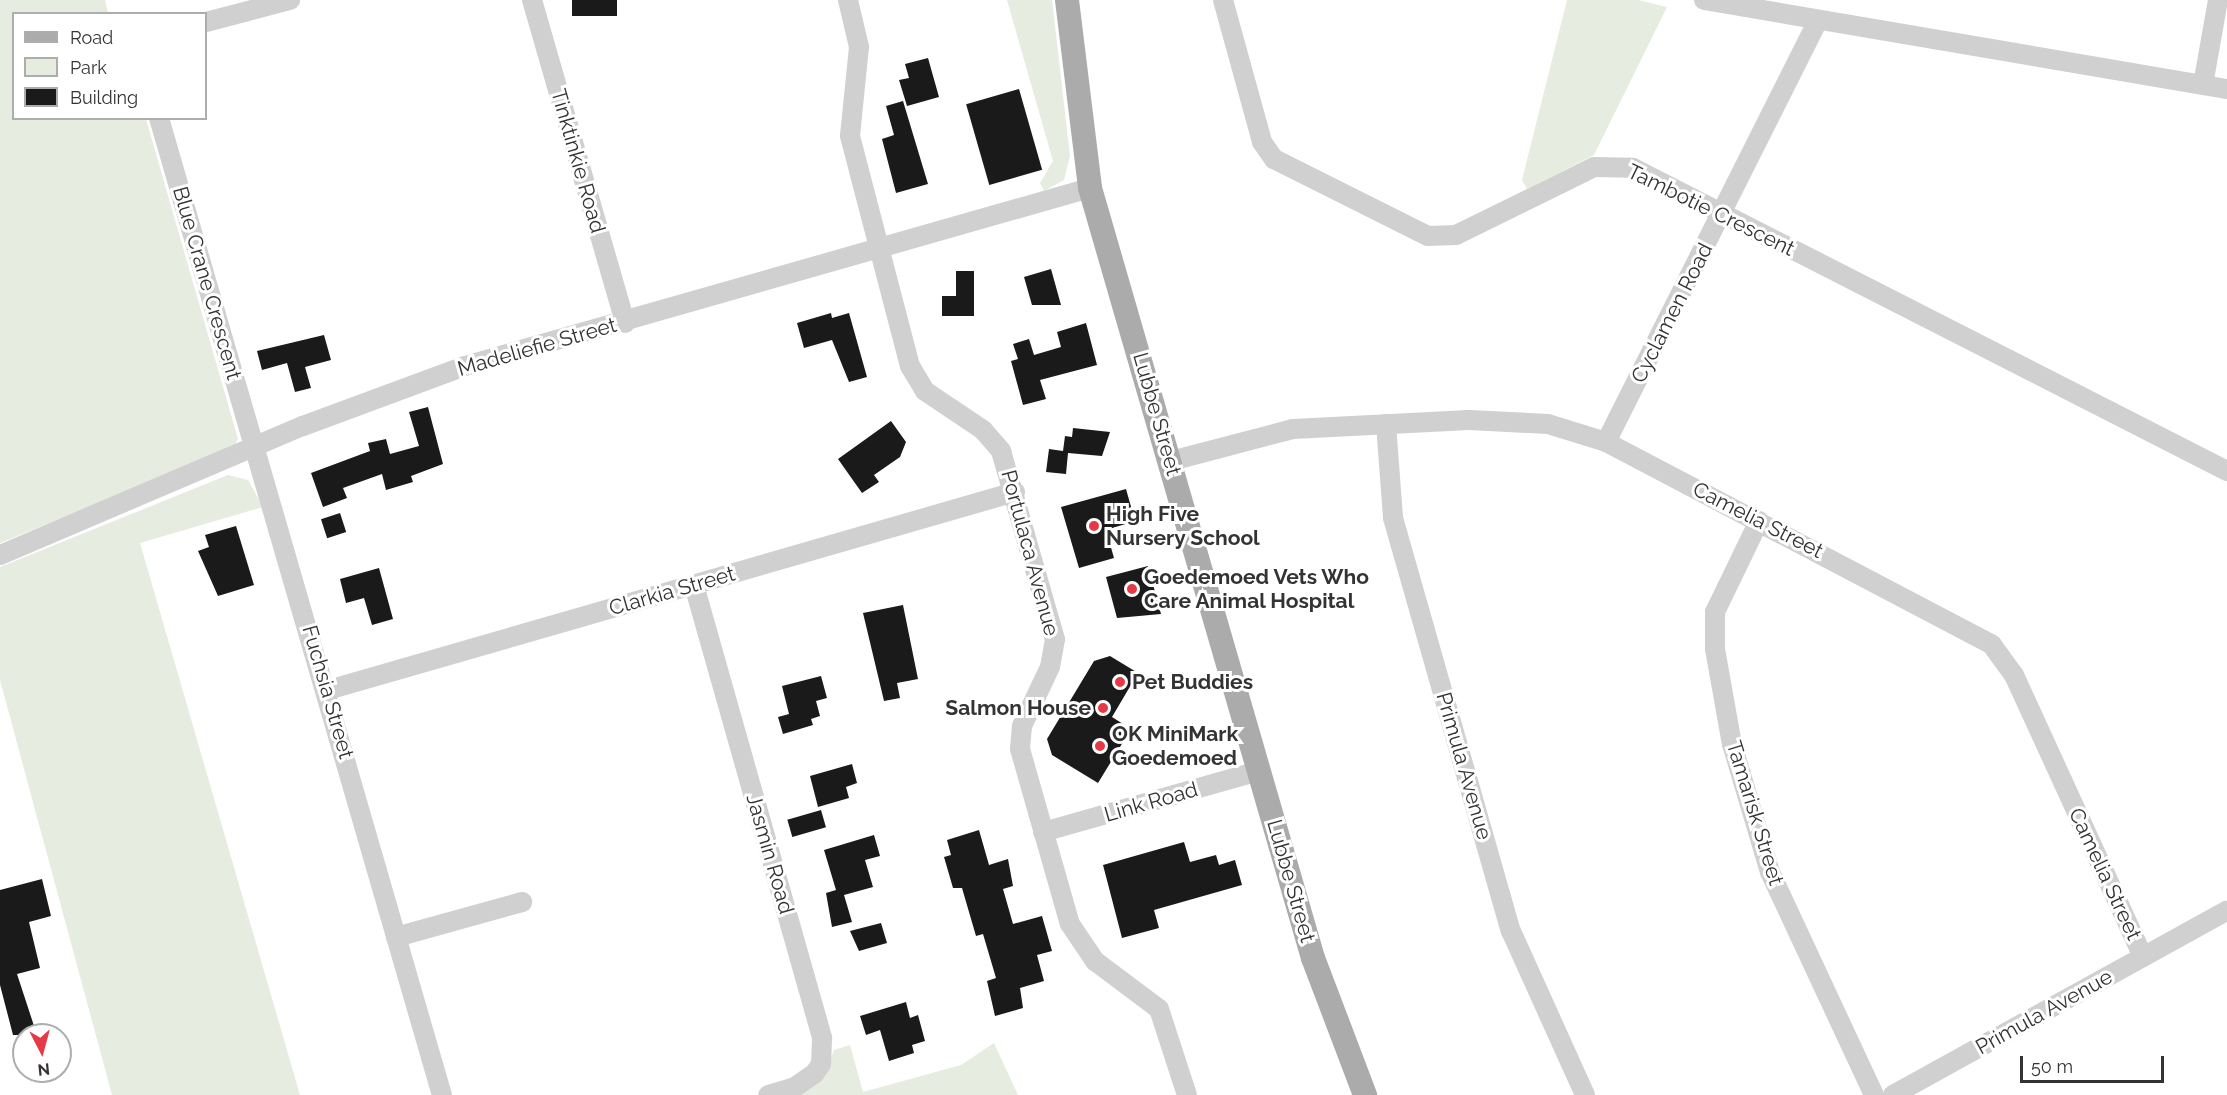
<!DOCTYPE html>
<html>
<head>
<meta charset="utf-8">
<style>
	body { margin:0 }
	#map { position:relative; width:2227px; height:1095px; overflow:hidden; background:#fff; font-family:Raleway,sans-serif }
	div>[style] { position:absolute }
	.green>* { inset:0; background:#e6ecdf }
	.building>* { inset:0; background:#1a1a1a; transform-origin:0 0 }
	.minor>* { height:20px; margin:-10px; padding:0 10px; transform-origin:10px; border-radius:10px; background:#d0d0d0 }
	.major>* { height:24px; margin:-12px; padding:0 12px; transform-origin:12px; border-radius:12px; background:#ababab }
	.dots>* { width:16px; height:16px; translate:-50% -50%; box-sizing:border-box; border:3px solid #fff; border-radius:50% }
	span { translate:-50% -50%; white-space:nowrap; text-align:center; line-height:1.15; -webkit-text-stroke:6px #fff; paint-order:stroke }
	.street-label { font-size:21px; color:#333 }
	.poi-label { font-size:21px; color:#333; font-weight:700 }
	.left { translate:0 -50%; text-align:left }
	.right { translate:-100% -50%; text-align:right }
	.legend { position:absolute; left:12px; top:12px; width:195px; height:108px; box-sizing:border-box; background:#fff; border:2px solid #adadad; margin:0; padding:8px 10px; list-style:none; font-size:18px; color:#333 }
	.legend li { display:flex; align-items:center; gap:12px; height:30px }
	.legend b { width:30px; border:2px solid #adadad }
	.north { position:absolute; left:12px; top:1023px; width:60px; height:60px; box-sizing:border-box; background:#fff; border:2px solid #adadad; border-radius:50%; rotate:174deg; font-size:16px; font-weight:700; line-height:24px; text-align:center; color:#333 }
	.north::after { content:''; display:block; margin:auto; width:21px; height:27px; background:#e63946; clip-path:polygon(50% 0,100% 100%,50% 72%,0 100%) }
	.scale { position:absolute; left:2020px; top:1056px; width:144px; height:27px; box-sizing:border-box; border:3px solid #333; border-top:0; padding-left:8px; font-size:18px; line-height:21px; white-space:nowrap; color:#333; -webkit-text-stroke:4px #fff; paint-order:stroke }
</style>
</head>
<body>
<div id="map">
	<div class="green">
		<i style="clip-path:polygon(0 0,105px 0,108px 13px,14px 14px,14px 118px,146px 119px,238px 439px,233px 448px,0 543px)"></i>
		<i style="clip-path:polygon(1007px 0,1052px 0,1070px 156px,1064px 180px,1044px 191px,1040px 183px,1053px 161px)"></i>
		<i style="clip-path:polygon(1567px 0,1638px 0,1667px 7px,1594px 155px,1527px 189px,1522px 180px)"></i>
		<i style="clip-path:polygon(228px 475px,248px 480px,263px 507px,140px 543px,300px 1095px,112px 1095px,0 680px,0 567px)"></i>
		<i style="clip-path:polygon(994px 1043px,1018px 1095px,800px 1095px,825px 1075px,834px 1050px,850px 1045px,863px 1092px,961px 1065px)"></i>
	</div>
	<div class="building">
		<i style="left:572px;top:0;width:45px;height:16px"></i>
		<i style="clip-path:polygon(928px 58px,939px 97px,907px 106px,899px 80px,909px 78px,905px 64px)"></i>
		<i style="left:1019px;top:89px;width:84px;height:55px;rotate:74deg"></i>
		<i style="clip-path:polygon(903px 101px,928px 184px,896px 193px,882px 139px,894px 135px,886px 106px)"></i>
		<i style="clip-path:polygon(1051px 269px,1061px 305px,1032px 305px,1024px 277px)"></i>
		<i style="clip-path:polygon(956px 271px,974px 271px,974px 316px,942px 316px,942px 296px,956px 296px)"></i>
		<i style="clip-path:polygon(831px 313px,832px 318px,849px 313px,867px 377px,849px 382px,832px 340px,804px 348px,797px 323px)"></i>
		<i style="clip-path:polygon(1086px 323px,1097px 365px,1040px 380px,1046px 399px,1023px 405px,1011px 361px,1018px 359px,1013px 344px,1029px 339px,1034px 355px,1061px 347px,1057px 332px)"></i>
		<i style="clip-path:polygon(324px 335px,331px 360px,305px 367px,311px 388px,295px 392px,287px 363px,262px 370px,257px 351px)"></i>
		<i style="clip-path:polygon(428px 407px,443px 464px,411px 476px,413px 482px,386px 490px,382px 474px,343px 488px,347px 498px,323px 507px,311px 473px,370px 451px,368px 443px,386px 439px,390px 454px,419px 446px,409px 412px)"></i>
		<i style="clip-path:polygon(891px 421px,906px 442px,900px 457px,874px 475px,879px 482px,862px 493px,838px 459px)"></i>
		<i style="clip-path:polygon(1073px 428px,1110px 432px,1102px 456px,1068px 453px,1066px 474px,1046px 472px,1049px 449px,1063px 451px,1065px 436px,1072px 437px)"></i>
		<i style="clip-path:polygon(1126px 489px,1135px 521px,1106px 530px,1114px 558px,1079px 568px,1061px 507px)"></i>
		<i style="left:340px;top:513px;width:20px;height:20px;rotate:72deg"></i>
		<i style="clip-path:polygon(236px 526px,254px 585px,218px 596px,198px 551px,209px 547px,205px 535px)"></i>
		<i style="clip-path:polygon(1148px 566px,1161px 614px,1117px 618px,1106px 577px)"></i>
		<i style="clip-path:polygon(379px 568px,393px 619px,372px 625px,364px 598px,346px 603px,340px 579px)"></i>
		<i style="clip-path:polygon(903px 605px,918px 679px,897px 683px,900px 698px,884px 701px,863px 613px)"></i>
		<i style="clip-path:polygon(1110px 656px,1138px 673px,1112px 717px,1131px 729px,1098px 783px,1052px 755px,1047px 739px,1094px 661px)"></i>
		<i style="clip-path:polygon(821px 676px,827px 698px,816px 701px,820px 716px,811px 719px,813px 725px,783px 734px,778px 717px,789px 714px,782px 686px)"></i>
		<i style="clip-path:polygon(852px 764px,857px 783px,846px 787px,849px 798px,818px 807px,810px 776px)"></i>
		<i style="left:821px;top:810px;width:18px;height:35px;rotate:74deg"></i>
		<i style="clip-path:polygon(979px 830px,989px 865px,1008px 859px,1013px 886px,1003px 889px,1013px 924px,1042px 916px,1052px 951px,1037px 955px,1044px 981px,1020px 988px,1023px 1008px,995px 1016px,987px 981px,996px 978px,983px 934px,976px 936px,962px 888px,953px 888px,944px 857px,951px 855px,947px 840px)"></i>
		<i style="clip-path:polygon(874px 835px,880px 856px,865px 860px,873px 887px,844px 895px,852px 922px,832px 927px,826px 893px,836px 890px,824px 850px)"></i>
		<i style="clip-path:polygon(1184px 842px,1190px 862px,1216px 855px,1219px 865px,1235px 860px,1242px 885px,1154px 910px,1159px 928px,1122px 938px,1103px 865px)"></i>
		<i style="clip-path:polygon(42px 879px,51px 916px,29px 922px,40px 968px,17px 974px,37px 1035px,13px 1035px,0 985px,0 890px)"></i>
		<i style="clip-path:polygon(881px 923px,887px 943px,859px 951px,850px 931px)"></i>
		<i style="clip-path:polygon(906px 1002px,910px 1018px,918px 1015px,925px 1041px,912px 1045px,914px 1053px,889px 1061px,880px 1030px,866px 1035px,860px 1016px)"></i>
	</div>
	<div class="minor">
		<i style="left:532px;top:0;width:336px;rotate:73.9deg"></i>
		<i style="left:848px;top:0;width:48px;rotate:76.8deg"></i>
		<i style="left:859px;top:47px;width:89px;rotate:95.8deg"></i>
		<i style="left:850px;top:136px;width:238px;rotate:75.4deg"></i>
		<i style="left:910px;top:366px;width:29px;rotate:59deg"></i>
		<i style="left:925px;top:391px;width:70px;rotate:33.9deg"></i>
		<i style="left:983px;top:430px;width:28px;rotate:49deg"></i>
		<i style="left:1001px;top:451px;width:196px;rotate:74deg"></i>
		<i style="left:1055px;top:639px;width:28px;rotate:100deg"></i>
		<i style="left:1050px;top:667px;width:65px;rotate:115.4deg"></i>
		<i style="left:1022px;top:726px;width:23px;rotate:95deg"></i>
		<i style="left:1020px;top:749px;width:182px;rotate:74.1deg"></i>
		<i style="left:1070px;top:924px;width:45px;rotate:56deg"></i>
		<i style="left:1095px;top:961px;width:80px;rotate:36.9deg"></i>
		<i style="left:1159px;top:1009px;width:90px;rotate:72deg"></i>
		<i style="left:1223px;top:0;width:147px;rotate:74.6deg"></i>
		<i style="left:1262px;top:142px;width:21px;rotate:55deg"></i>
		<i style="left:1274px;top:159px;width:172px;rotate:26.6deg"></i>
		<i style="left:1428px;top:236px;width:28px;rotate:-2deg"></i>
		<i style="left:1456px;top:235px;width:154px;rotate:-26.2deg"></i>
		<i style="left:1594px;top:167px;width:39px;rotate:1deg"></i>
		<i style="left:1633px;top:168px;width:667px;rotate:27.03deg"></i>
		<i style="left:1704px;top:0;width:531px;rotate:9.66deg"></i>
		<i style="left:206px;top:22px;width:87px;rotate:-14.7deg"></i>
		<i style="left:2203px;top:85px;width:86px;rotate:-80deg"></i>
		<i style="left:159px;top:118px;width:1017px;rotate:73.85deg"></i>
		<i style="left:1386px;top:424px;width:94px;rotate:85.7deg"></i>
		<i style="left:1393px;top:518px;width:430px;rotate:74.1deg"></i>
		<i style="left:1511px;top:931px;width:180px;rotate:65.7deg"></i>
		<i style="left:1606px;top:442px;width:470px;rotate:-63.3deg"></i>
		<i style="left:1171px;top:461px;width:126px;rotate:-14.7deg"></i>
		<i style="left:1293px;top:429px;width:176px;rotate:-2.9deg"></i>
		<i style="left:1469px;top:420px;width:79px;rotate:2.9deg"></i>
		<i style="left:1548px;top:424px;width:61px;rotate:17.2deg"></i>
		<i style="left:1606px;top:442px;width:436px;rotate:27.7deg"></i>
		<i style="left:1992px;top:645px;width:37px;rotate:54deg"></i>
		<i style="left:2014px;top:675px;width:310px;rotate:65.4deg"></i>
		<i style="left:1759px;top:521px;width:101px;rotate:115.8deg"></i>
		<i style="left:1715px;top:612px;width:37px;rotate:90deg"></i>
		<i style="left:1715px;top:649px;width:97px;rotate:79.9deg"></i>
		<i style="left:1732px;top:744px;width:134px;rotate:73.5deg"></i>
		<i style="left:1770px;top:872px;width:246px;rotate:65deg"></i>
		<i style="left:0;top:555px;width:329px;rotate:-23.1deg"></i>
		<i style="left:303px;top:426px;width:173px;rotate:-20.3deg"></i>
		<i style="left:465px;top:366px;width:650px;rotate:-15.9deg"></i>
		<i style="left:694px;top:585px;width:471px;rotate:74.2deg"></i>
		<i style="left:822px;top:1038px;width:26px;rotate:92deg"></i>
		<i style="left:821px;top:1064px;width:11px;rotate:124deg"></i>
		<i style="left:815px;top:1073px;width:24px;rotate:145deg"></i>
		<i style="left:795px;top:1087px;width:28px;rotate:163deg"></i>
		<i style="left:328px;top:690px;width:715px;rotate:-16.08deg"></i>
		<i style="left:1043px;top:832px;width:224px;rotate:-15.8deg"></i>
		<i style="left:396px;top:937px;width:131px;rotate:-15.5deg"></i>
		<i style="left:1893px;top:1095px;width:381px;rotate:-28.9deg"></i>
	</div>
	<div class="major">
		<i style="left:1067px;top:0;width:189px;rotate:83deg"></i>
		<i style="left:1090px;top:188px;width:802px;rotate:73.85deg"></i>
		<i style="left:1313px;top:958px;width:147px;rotate:69.2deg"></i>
	</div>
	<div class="dots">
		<i style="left:1094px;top:526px;background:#e63946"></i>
		<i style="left:1132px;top:589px;background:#e63946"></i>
		<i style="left:1120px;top:682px;background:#e63946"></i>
		<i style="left:1103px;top:708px;background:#e63946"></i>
		<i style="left:1100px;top:746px;background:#e63946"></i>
	</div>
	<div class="street-label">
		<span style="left:578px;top:161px;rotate:74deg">Tinktinkie Road</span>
		<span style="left:1711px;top:210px;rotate:26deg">Tambotie Crescent</span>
		<span style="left:207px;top:283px;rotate:74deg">Blue Crane Crescent</span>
		<span style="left:1672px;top:313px;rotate:-63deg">Cyclamen Road</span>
		<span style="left:537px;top:347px;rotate:-16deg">Madeliefie Street</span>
		<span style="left:1157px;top:414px;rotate:74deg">Lubbe Street</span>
		<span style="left:1758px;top:520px;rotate:27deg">Camelia Street</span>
		<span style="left:1030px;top:553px;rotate:75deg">Portulaca Avenue</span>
		<span style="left:672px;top:591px;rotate:-16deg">Clarkia Street</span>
		<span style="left:328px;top:692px;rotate:74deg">Fuchsia Street</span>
		<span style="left:1464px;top:766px;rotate:74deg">Primula Avenue</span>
		<span style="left:1151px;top:802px;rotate:-16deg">Link Road</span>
		<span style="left:1755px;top:813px;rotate:73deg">Tamarisk Street</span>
		<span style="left:770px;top:854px;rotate:74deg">Jasmin Road</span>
		<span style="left:2105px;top:874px;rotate:65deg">Camelia Street</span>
		<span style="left:1291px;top:881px;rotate:74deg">Lubbe Street</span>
		<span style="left:2044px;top:1012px;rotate:-29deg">Primula Avenue</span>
	</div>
	<div class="poi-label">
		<span class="left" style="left:1106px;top:526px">High Five<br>Nursery School</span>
		<span class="left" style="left:1144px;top:589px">Goedemoed Vets Who<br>Care Animal Hospital</span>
		<span class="left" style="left:1132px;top:682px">Pet Buddies</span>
		<span class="right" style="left:1091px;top:708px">Salmon House</span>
		<span class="left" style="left:1112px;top:746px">OK MiniMark<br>Goedemoed</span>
	</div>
	<ul class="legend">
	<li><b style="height:8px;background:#ababab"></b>Road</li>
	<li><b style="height:16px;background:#e6ecdf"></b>Park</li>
	<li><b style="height:16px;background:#1a1a1a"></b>Building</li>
	</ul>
	<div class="north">N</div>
	<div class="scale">50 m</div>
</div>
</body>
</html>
